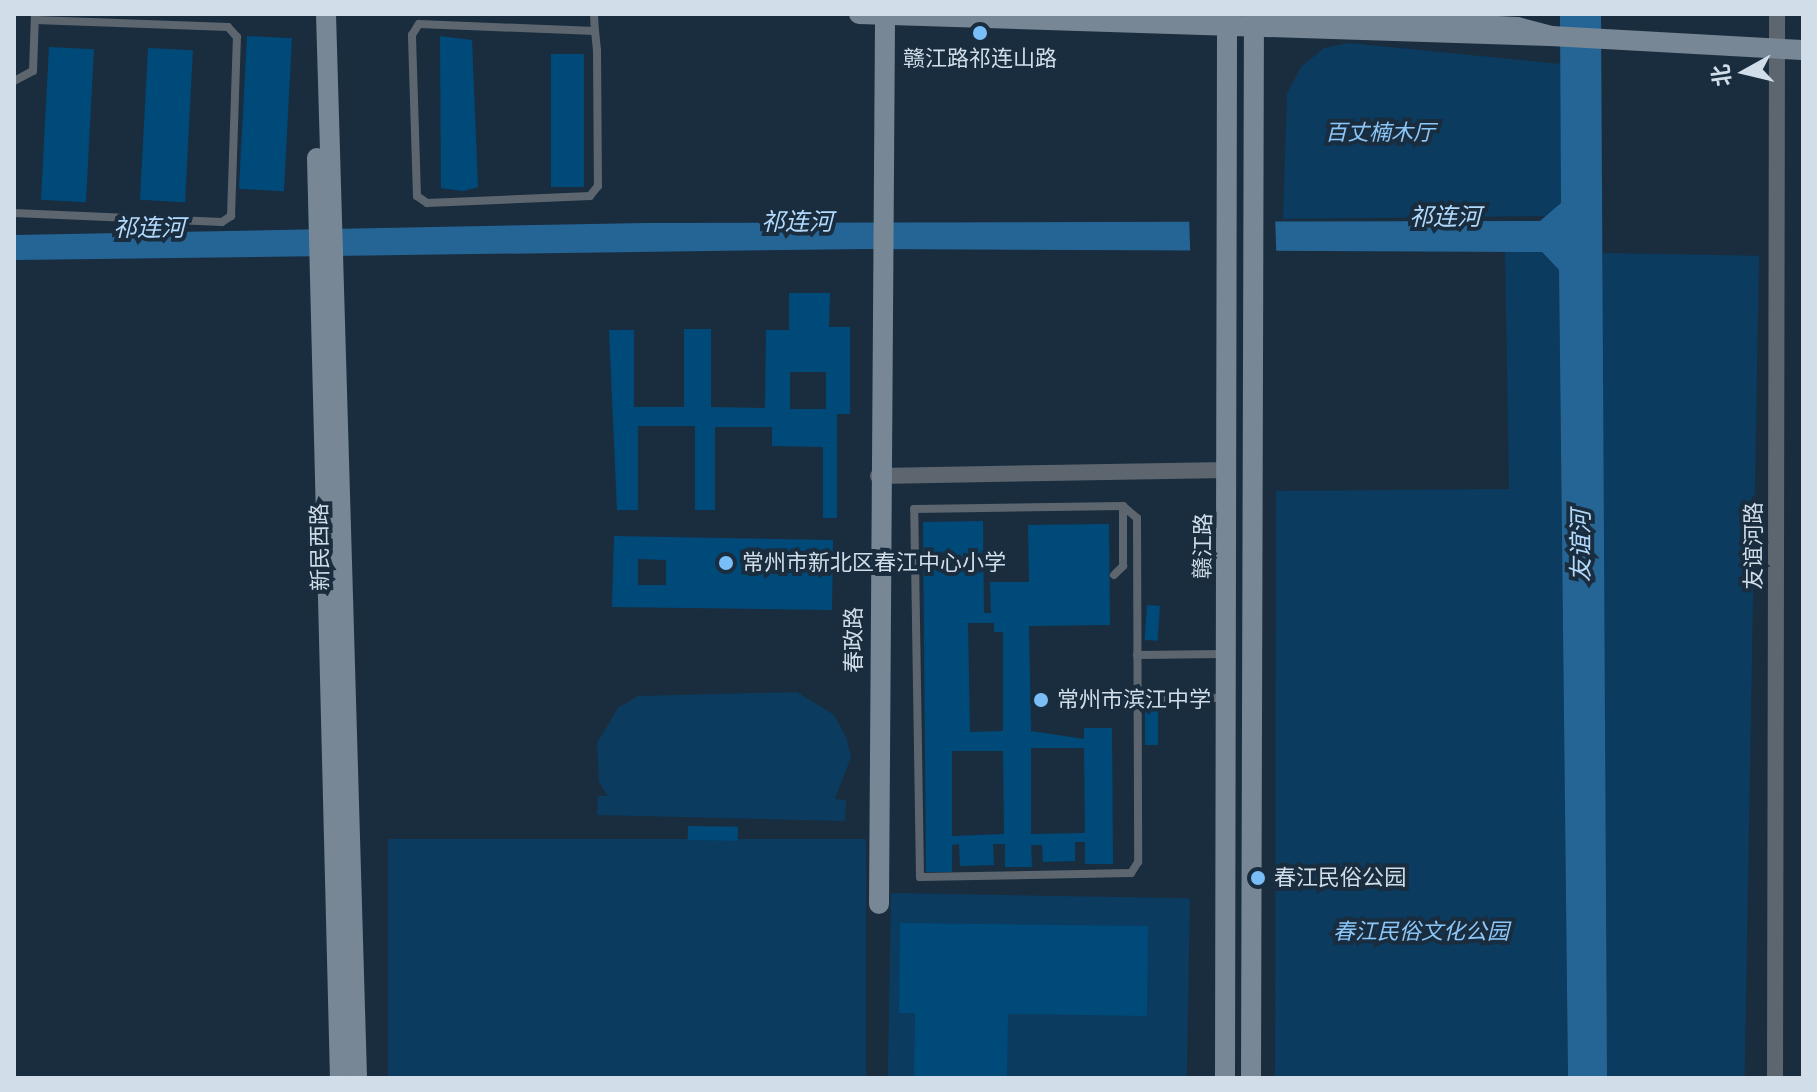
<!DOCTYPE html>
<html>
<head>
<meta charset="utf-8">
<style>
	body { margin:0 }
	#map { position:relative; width:1817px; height:1092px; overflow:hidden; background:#1a2d3e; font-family:Lora,"Noto Sans SC",serif }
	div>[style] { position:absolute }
	.green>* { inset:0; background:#0b3b5e; transform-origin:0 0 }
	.water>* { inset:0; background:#256595 }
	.pier>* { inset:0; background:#1a2d3e; transform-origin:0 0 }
	.building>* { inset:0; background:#004a79; transform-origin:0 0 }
	.lane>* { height:8px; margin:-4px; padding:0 4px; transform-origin:4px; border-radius:4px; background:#5d666f }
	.street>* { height:16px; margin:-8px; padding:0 8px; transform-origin:8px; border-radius:8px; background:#5d666f }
	.secondary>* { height:20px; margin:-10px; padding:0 10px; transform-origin:10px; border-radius:10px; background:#788795 }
	.dots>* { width:22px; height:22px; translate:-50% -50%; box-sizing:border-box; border:4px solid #1a2d3e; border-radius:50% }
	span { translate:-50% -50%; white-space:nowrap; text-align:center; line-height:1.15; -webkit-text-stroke:8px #1a2d3e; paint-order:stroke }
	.poi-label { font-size:22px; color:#d1dde8 }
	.left { translate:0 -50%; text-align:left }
	.park-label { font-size:22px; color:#8cc6f8; font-style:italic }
	.street-label { font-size:22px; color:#d1dde8 }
	.water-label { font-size:24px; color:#b3dafc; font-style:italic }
	.frame { position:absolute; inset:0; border:16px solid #d1dde8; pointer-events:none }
	.north { position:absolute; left:1705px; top:32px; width:80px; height:80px; -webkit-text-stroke:6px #1a2d3e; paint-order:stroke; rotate:262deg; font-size:22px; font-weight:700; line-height:32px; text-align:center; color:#d1dde8 }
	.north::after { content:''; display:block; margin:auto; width:28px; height:36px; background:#d1dde8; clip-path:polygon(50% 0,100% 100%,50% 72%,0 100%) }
</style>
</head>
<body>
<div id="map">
	<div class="green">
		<i style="clip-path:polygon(1349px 43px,1561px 64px,1561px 203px,1554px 216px,1283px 219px,1287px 94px,1301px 67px,1324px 48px)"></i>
		<i style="clip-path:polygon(1505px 250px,1541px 252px,1559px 270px,1568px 1078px,1275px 1078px,1276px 491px,1509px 489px)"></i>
		<i style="left:1603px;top:253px;width:156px;height:825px;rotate:1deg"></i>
		<i style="clip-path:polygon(797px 692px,834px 715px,846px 737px,851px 757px,835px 799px,846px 800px,845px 821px,597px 815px,598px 796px,608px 796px,599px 782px,597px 743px,618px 708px,638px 696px)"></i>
		<i style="left:388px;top:839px;width:478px;height:239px"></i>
		<i style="left:891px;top:893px;width:299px;height:185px;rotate:1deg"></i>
	</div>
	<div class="water">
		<i style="clip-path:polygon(1560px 14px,1601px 14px,1607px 1078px,1568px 1078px,1559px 270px,1542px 252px,868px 249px,14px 260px,14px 235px,646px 223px,1540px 221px,1561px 203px)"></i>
	</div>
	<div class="pier">
		<i style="left:1275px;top:215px;width:36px;height:86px;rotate:88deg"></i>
	</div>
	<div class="building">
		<i style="left:247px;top:36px;width:45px;height:153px;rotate:3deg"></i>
		<i style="clip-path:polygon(440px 36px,472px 40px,478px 187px,463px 191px,441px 188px)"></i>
		<i style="left:49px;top:47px;width:45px;height:153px;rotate:3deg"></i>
		<i style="left:148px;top:48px;width:45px;height:152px;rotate:3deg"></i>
		<i style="left:551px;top:54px;width:33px;height:133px"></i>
		<i style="clip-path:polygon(evenodd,789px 293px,830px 293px,829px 327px,850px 327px,850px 414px,837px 414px,837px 518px,823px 518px,823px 447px,772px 446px,772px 427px,715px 427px,715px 510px,695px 510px,695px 426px,638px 426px,638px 510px,617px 510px,609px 330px,634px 330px,634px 407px,684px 407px,684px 329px,711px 329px,711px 407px,765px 408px,766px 330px,789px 330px,789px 293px,790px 372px,826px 372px,826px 409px,790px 409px,790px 372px)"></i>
		<i style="clip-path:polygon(evenodd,983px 521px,984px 613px,991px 613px,990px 582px,1029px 582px,1028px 525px,1109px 524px,1110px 625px,1029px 626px,1031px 731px,1084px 739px,1084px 728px,1112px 728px,1113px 864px,1085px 864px,1085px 842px,1075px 842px,1075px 861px,1043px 862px,1042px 845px,1031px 845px,1032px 867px,1005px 867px,1005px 844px,993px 844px,994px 865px,960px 866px,959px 844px,952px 845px,952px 872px,926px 872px,923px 522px,983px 521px,968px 623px,994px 623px,994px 632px,1003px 632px,1003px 731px,970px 732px,968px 623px,983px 521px,1031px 748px,1084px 748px,1085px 833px,1031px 834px,1031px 748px,983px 521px,952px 751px,1003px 751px,1004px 834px,952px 836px,952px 751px)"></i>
		<i style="clip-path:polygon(evenodd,614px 536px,833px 540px,832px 610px,612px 607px,614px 536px,638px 559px,666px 560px,666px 585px,638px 585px,638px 559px)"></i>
		<i style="left:1147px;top:605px;width:13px;height:35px;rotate:4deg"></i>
		<i style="left:1145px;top:711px;width:13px;height:34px"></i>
		<i style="left:688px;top:826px;width:50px;height:14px;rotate:1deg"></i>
		<i style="clip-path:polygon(900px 923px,1148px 926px,1147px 1016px,1008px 1014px,1007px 1078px,914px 1078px,915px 1013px,899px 1013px)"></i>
	</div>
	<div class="lane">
		<i style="left:594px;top:14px;width:17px;rotate:87deg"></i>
		<i style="left:595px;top:31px;width:19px;rotate:84deg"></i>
		<i style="left:597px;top:50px;width:136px;rotate:89.6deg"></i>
		<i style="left:598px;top:186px;width:13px;rotate:129deg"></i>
		<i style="left:590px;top:196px;width:163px;rotate:177.5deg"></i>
		<i style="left:427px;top:203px;width:12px;rotate:-145deg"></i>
		<i style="left:417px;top:196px;width:161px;rotate:-91.8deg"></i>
		<i style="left:412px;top:35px;width:13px;rotate:-58deg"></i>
		<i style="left:419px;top:24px;width:176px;rotate:2.3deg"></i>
		<i style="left:14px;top:81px;width:21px;rotate:-28deg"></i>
		<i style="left:33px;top:71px;width:57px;rotate:-88deg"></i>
		<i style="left:14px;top:213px;width:208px;rotate:2.5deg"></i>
		<i style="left:222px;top:222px;width:11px;rotate:-34deg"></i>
		<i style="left:231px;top:216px;width:179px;rotate:-88.1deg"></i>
		<i style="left:237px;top:37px;width:13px;rotate:-132deg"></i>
		<i style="left:228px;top:27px;width:193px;rotate:-177.9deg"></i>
		<i style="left:1123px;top:506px;width:18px;rotate:41deg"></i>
		<i style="left:1137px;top:518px;width:344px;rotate:89.8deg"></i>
		<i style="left:1138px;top:862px;width:13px;rotate:122deg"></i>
		<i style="left:1131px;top:873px;width:211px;rotate:178.9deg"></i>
		<i style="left:920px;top:877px;width:368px;rotate:-90.9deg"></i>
		<i style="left:914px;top:509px;width:209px;rotate:-0.8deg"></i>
		<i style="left:1114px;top:575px;width:13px;rotate:-45deg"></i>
		<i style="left:1123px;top:566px;width:60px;rotate:-90deg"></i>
		<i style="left:1137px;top:655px;width:87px;rotate:-0.7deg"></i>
		<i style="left:1138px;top:698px;width:87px"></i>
	</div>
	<div class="street">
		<i style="left:878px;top:476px;width:350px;rotate:-1deg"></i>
		<i style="left:1775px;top:1078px;width:1064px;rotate:-89.89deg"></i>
	</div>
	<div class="secondary">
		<i style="left:326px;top:14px;width:1064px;rotate:88.33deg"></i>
		<i style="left:859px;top:14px;width:692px;rotate:1.82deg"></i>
		<i style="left:1551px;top:36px;width:35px;rotate:-165deg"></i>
		<i style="left:1517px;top:27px;width:251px;rotate:-177deg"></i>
		<i style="left:1551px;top:36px;width:252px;rotate:3.2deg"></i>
		<i style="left:317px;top:158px;width:920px;rotate:88.57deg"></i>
		<i style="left:879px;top:904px;width:890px;rotate:-89.61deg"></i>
		<i style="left:1225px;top:1078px;width:1064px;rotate:-89.89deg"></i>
		<i style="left:1251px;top:1078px;width:1064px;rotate:-89.84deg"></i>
	</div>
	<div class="dots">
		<i style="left:980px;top:33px;background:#7abef8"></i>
		<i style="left:726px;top:563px;background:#7abef8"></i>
		<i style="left:1041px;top:700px;background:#7abef8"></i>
		<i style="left:1258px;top:878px;background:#7abef8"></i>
	</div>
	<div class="poi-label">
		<span style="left:980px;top:59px">赣江路祁连山路</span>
		<span class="left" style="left:742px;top:563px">常州市新北区春江中心小学</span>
		<span class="left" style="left:1057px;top:700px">常州市滨江中学</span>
		<span class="left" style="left:1274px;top:878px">春江民俗公园</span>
	</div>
	<div class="park-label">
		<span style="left:1380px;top:133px">百丈楠木厅</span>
		<span style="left:1421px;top:932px">春江民俗文化公园</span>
	</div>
	<div class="street-label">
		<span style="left:1203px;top:546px;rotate:-89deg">赣江路</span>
		<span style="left:1754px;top:546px;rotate:-90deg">友谊河路</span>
		<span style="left:320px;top:547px;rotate:-91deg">新民西路</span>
		<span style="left:854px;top:640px;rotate:-90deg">春政路</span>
	</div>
	<div class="water-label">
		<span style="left:1445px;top:217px">祁连河</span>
		<span style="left:797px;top:222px">祁连河</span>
		<span style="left:149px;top:228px">祁连河</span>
		<span style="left:1581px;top:546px;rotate:-90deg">友谊河</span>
	</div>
	<div class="frame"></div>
	<div class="north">北</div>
</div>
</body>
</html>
